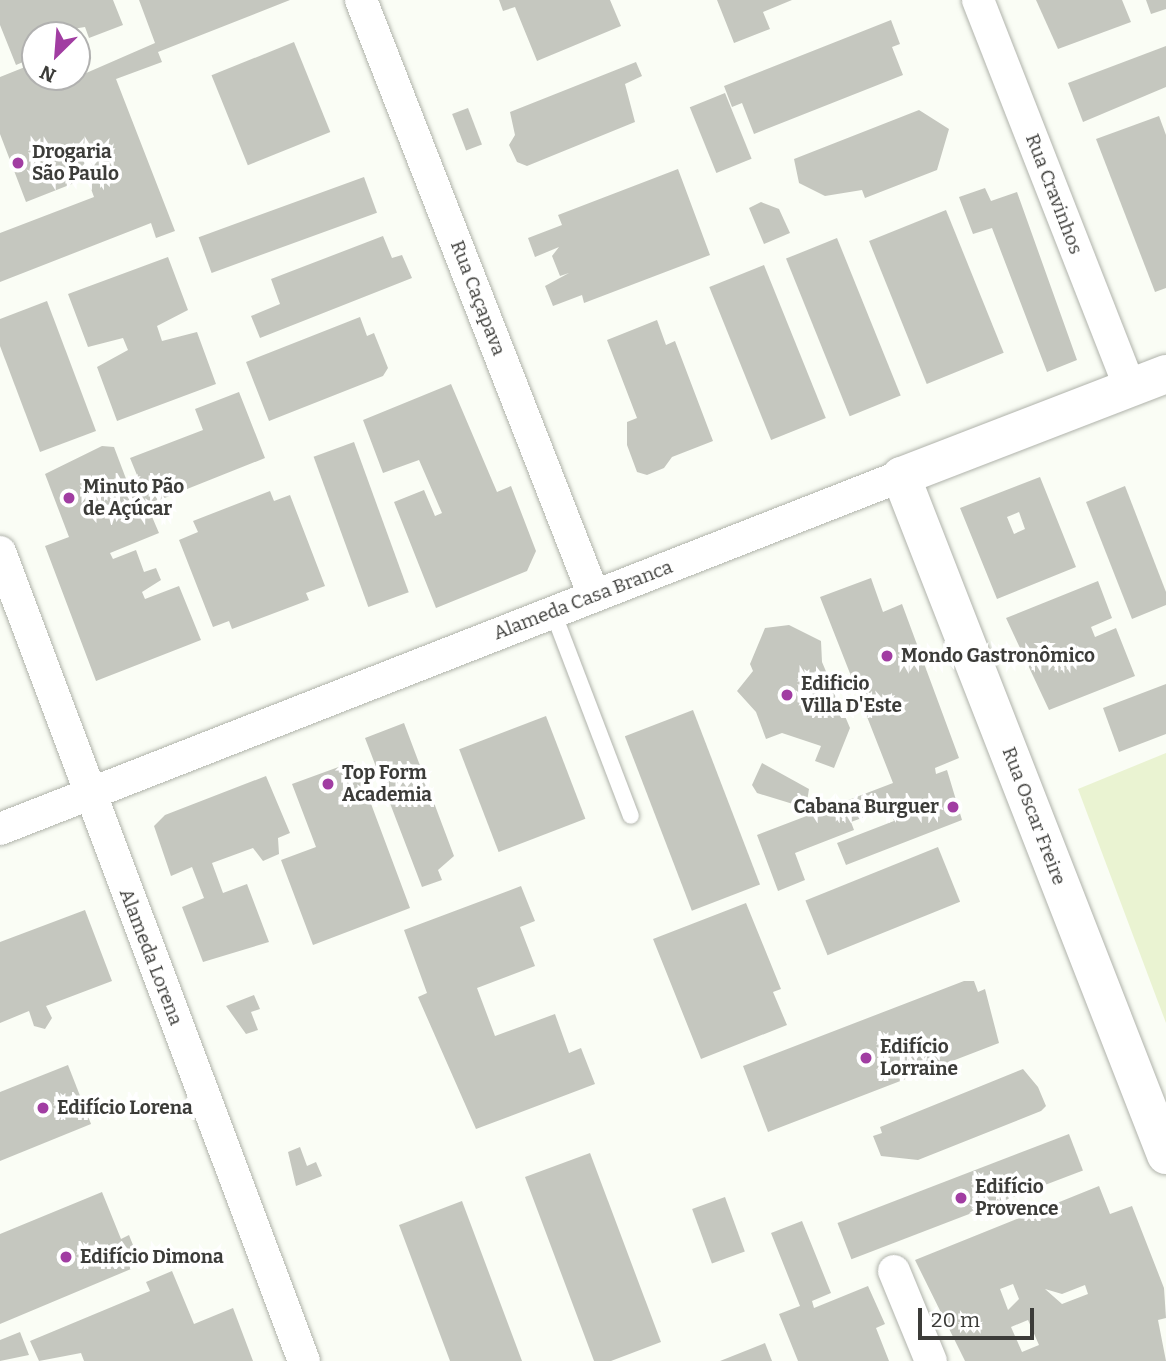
<!DOCTYPE html>
<html>
<head>
<meta charset="utf-8">
<style>
	body { margin:0 }
	#map { position:relative; width:1166px; height:1361px; overflow:hidden; background:#fafdf5; font-family:Bitter,serif }
	div>[style] { position:absolute }
	.green>* { inset:0; background:#eaf3d2 }
	.building>* { inset:0; background:#c5c7bf; transform-origin:0 0 }
	.roads { filter:drop-shadow(0 0 2px #b0b3ab) drop-shadow(0 0 2px #b0b3ab) }
	.service>* { height:16px; margin:-8px; padding:0 8px; transform-origin:8px; border-radius:8px; background:#fff }
	.minor>* { height:32px; margin:-16px; padding:0 16px; transform-origin:16px; border-radius:16px; background:#fff }
	.tertiary>* { height:38px; margin:-19px; padding:0 19px; transform-origin:19px; border-radius:19px; background:#fff }
	.dots>* { width:19px; height:19px; translate:-50% -50%; box-sizing:border-box; border:4px solid #fff; border-radius:50% }
	span { translate:-50% -50%; white-space:nowrap; text-align:center; line-height:1.15; -webkit-text-stroke:7px #fff; paint-order:stroke }
	.poi-label { font-size:19px; color:#3c3c39; font-weight:700 }
	.left { translate:0 -50%; text-align:left }
	.right { translate:-100% -50%; text-align:right }
	.street-label { font-size:19px; color:#3c3c39 }
	.north { position:absolute; left:21px; top:21px; width:70px; height:70px; box-sizing:border-box; background:#fff; border:2px solid #b1b1b0; border-radius:50%; rotate:205deg; font-size:19px; font-weight:700; line-height:28px; text-align:center; color:#3c3c39 }
	.north::after { content:''; display:block; margin:auto; width:24px; height:32px; background:#a13da2; clip-path:polygon(50% 0,100% 100%,50% 72%,0 100%) }
	.scale { position:absolute; left:918px; top:1308px; width:116px; height:32px; box-sizing:border-box; border:4px solid #3c3c39; border-top:0; padding-left:9px; font-size:21px; line-height:24px; white-space:nowrap; color:#3c3c39; -webkit-text-stroke:5px #fff; paint-order:stroke }
</style>
</head>
<body>
<div id="map">
	<div class="green">
		<i style="clip-path:polygon(1166px 753px,1166px 1023px,1078px 789px)"></i>
	</div>
	<div class="building">
		<i style="clip-path:polygon(0 0,113px 0,123px 25px,89px 38px,85px 27px,35px 35px,35px 57px,16px 65px,0 25px)"></i>
		<i style="clip-path:polygon(139px 0,290px 0,158px 52px,162px 62px,116px 79px,175px 231px,156px 238px,151px 223px,0 282px,0 233px,94px 197px,87px 178px,26px 202px,0 134px,0 77px,35px 63px,35px 77px,77px 77px,155px 43px)"></i>
		<i style="clip-path:polygon(499px 0,610px 0,621px 26px,537px 61px,515px 7px,503px 11px)"></i>
		<i style="clip-path:polygon(717px 0,792px 0,763px 12px,770px 29px,734px 43px)"></i>
		<i style="clip-path:polygon(1036px 0,1122px 0,1131px 22px,1058px 49px)"></i>
		<i style="clip-path:polygon(1146px 0,1166px 0,1166px 9px,1151px 14px)"></i>
		<i style="clip-path:polygon(891px 20px,900px 44px,892px 47px,903px 75px,754px 134px,742px 103px,732px 107px,724px 86px)"></i>
		<i style="left:294px;top:42px;width:97px;height:89px;rotate:68deg"></i>
		<i style="clip-path:polygon(1166px 46px,1166px 87px,1083px 122px,1068px 83px)"></i>
		<i style="clip-path:polygon(636px 62px,642px 76px,625px 84px,635px 122px,527px 166px,517px 162px,509px 145px,515px 135px,510px 112px)"></i>
		<i style="left:725px;top:93px;width:71px;height:38px;rotate:68deg"></i>
		<i style="left:468px;top:108px;width:39px;height:17px;rotate:69deg"></i>
		<i style="clip-path:polygon(919px 110px,949px 129px,937px 170px,865px 198px,862px 190px,825px 196px,799px 183px,794px 159px)"></i>
		<i style="clip-path:polygon(1159px 116px,1166px 135px,1166px 288px,1155px 292px,1096px 139px)"></i>
		<i style="clip-path:polygon(678px 169px,710px 255px,584px 303px,582px 295px,553px 306px,545px 286px,569px 273px,560px 276px,552px 256px,559px 247px,535px 257px,528px 238px,562px 225px,558px 215px)"></i>
		<i style="left:364px;top:177px;width:38px;height:176px;rotate:70deg"></i>
		<i style="clip-path:polygon(985px 188px,991px 201px,1017px 192px,1077px 360px,1047px 372px,992px 228px,973px 234px,959px 197px)"></i>
		<i style="clip-path:polygon(761px 202px,779px 209px,790px 233px,764px 244px,749px 208px)"></i>
		<i style="left:946px;top:210px;width:154px;height:83px;rotate:68deg"></i>
		<i style="clip-path:polygon(383px 236px,392px 258px,402px 255px,412px 278px,260px 338px,251px 316px,280px 304px,271px 279px)"></i>
		<i style="left:837px;top:238px;width:170px;height:55px;rotate:68deg"></i>
		<i style="clip-path:polygon(168px 257px,188px 310px,157px 326px,162px 341px,197px 332px,216px 384px,117px 421px,97px 367px,128px 350px,123px 338px,88px 347px,68px 294px)"></i>
		<i style="left:764px;top:265px;width:165px;height:59px;rotate:68deg"></i>
		<i style="clip-path:polygon(47px 301px,96px 431px,40px 452px,0 346px,0 319px)"></i>
		<i style="clip-path:polygon(360px 317px,367px 336px,374px 333px,388px 368px,383px 376px,269px 421px,246px 362px)"></i>
		<i style="clip-path:polygon(657px 320px,666px 345px,675px 341px,713px 441px,672px 457px,664px 468px,647px 475px,637px 472px,627px 445px,627px 422px,637px 418px,607px 340px)"></i>
		<i style="clip-path:polygon(451px 384px,497px 492px,511px 486px,536px 551px,527px 571px,436px 608px,394px 502px,424px 490px,435px 516px,442px 513px,419px 460px,383px 473px,363px 420px)"></i>
		<i style="clip-path:polygon(239px 392px,265px 458px,147px 505px,159px 533px,110px 553px,113px 559px,136px 550px,144px 572px,156px 568px,161px 580px,142px 592px,145px 599px,179px 586px,201px 640px,96px 681px,45px 546px,69px 537px,45px 474px,102px 446px,114px 447px,128px 484px,139px 480px,130px 458px,203px 430px,195px 409px)"></i>
		<i style="left:354px;top:442px;width:160px;height:43px;rotate:70deg"></i>
		<i style="clip-path:polygon(evenodd,1040px 477px,1076px 567px,997px 599px,960px 508px,1040px 477px,1019px 512px,1025px 529px,1014px 534px,1007px 517px,1019px 512px)"></i>
		<i style="clip-path:polygon(1125px 486px,1166px 592px,1166px 605px,1132px 619px,1086px 502px)"></i>
		<i style="clip-path:polygon(270px 491px,274px 501px,290px 495px,325px 586px,306px 593px,309px 600px,232px 629px,229px 621px,213px 627px,179px 540px,198px 532px,193px 521px)"></i>
		<i style="clip-path:polygon(871px 578px,883px 612px,902px 604px,959px 758px,935px 768px,936px 774px,947px 770px,962px 820px,846px 865px,837px 843px,894px 821px,889px 808px,851px 822px,854px 830px,795px 853px,805px 880px,778px 891px,757px 835px,893px 783px,820px 597px)"></i>
		<i style="clip-path:polygon(1098px 581px,1112px 618px,1091px 627px,1095px 637px,1116px 628px,1135px 676px,1049px 710px,1006px 618px)"></i>
		<i style="clip-path:polygon(789px 625px,821px 641px,822px 662px,850px 728px,834px 768px,815px 761px,821px 746px,782px 733px,766px 739px,756px 712px,737px 691px,753px 671px,750px 664px,765px 628px)"></i>
		<i style="clip-path:polygon(1166px 684px,1166px 734px,1119px 752px,1103px 708px)"></i>
		<i style="left:693px;top:710px;width:187px;height:73px;rotate:69deg"></i>
		<i style="left:546px;top:716px;width:110px;height:93px;rotate:69deg"></i>
		<i style="clip-path:polygon(404px 723px,454px 856px,438px 870px,442px 880px,422px 887px,365px 738px)"></i>
		<i style="clip-path:polygon(355px 761px,410px 908px,313px 945px,281px 860px,316px 847px,292px 784px)"></i>
		<i style="clip-path:polygon(762px 763px,809px 789px,806px 808px,757px 793px,752px 785px)"></i>
		<i style="clip-path:polygon(266px 776px,290px 833px,278px 838px,279px 854px,263px 861px,253px 848px,212px 863px,223px 893px,247px 884px,269px 942px,203px 962px,182px 907px,204px 898px,192px 867px,171px 876px,154px 826px,165px 815px)"></i>
		<i style="left:938px;top:847px;width:59px;height:143px;rotate:68deg"></i>
		<i style="clip-path:polygon(521px 886px,535px 921px,520px 927px,535px 966px,477px 988px,495px 1036px,555px 1014px,569px 1053px,581px 1048px,595px 1084px,476px 1129px,418px 997px,427px 993px,404px 930px)"></i>
		<i style="clip-path:polygon(746px 903px,781px 989px,773px 992px,787px 1025px,701px 1059px,653px 939px)"></i>
		<i style="clip-path:polygon(85px 910px,112px 981px,46px 1006px,52px 1018px,45px 1029px,34px 1026px,29px 1011px,0 1023px,0 942px)"></i>
		<i style="clip-path:polygon(964px 981px,974px 981px,978px 992px,985px 989px,999px 1043px,768px 1132px,743px 1066px)"></i>
		<i style="clip-path:polygon(254px 995px,260px 1009px,251px 1012px,258px 1030px,246px 1034px,226px 1006px)"></i>
		<i style="clip-path:polygon(68px 1065px,91px 1124px,0 1161px,0 1092px)"></i>
		<i style="clip-path:polygon(1023px 1069px,1038px 1087px,1046px 1106px,1041px 1111px,918px 1160px,881px 1156px,873px 1136px,882px 1133px,880px 1127px)"></i>
		<i style="left:1069px;top:1134px;width:39px;height:248px;rotate:69deg"></i>
		<i style="clip-path:polygon(300px 1147px,307px 1166px,316px 1162px,322px 1176px,296px 1186px,288px 1152px)"></i>
		<i style="clip-path:polygon(590px 1153px,661px 1342px,611px 1361px,594px 1361px,525px 1177px)"></i>
		<i style="clip-path:polygon(evenodd,1099px 1186px,1110px 1214px,1132px 1206px,1164px 1288px,1166px 1318px,1158px 1320px,1166px 1361px,965px 1361px,915px 1260px,1099px 1186px,1013px 1284px,1019px 1299px,1008px 1310px,1000px 1289px,1013px 1284px,1099px 1186px,1085px 1285px,1088px 1294px,1062px 1304px,1045px 1289px,1062px 1294px,1085px 1285px,1099px 1186px,1028px 1320px,1039px 1345px,1022px 1352px,1011px 1327px,1028px 1320px)"></i>
		<i style="clip-path:polygon(102px 1192px,121px 1239px,129px 1235px,137px 1255px,127px 1259px,131px 1269px,0 1324px,0 1234px)"></i>
		<i style="left:725px;top:1197px;width:58px;height:35px;rotate:70deg"></i>
		<i style="clip-path:polygon(462px 1201px,522px 1361px,450px 1361px,399px 1225px)"></i>
		<i style="clip-path:polygon(802px 1221px,831px 1293px,812px 1301px,814px 1308px,868px 1286px,885px 1324px,876px 1328px,889px 1361px,798px 1361px,779px 1314px,800px 1306px,771px 1233px)"></i>
		<i style="clip-path:polygon(172px 1271px,194px 1324px,233px 1308px,253px 1361px,84px 1361px,81px 1353px,39px 1361px,30px 1341px,150px 1291px,146px 1282px)"></i>
		<i style="clip-path:polygon(20px 1332px,29px 1355px,0 1361px,0 1340px)"></i>
		<i style="clip-path:polygon(765px 1343px,772px 1361px,720px 1361px)"></i>
	</div>
	<div class="roads">
		<div class="service">
			<i style="left:553px;top:612px;width:218px;rotate:69.1deg"></i>
		</div>
		<div class="minor">
			<i style="left:361px;top:0;width:640px;rotate:68.65deg"></i>
			<i style="left:978px;top:0;width:417px;rotate:68.6deg"></i>
			<i style="left:0;top:552px;width:864px;rotate:69.41deg"></i>
			<i style="left:0;top:829px;width:968px;rotate:-21.39deg"></i>
			<i style="left:894px;top:1271px;width:97px;rotate:67.7deg"></i>
		</div>
		<div class="tertiary">
			<i style="left:1166px;top:374px;width:284px;rotate:158.9deg"></i>
			<i style="left:901px;top:476px;width:729px;rotate:68.68deg"></i>
		</div>
	</div>
	<div class="dots">
		<i style="left:18px;top:163px;background:#a13da2"></i>
		<i style="left:69px;top:498px;background:#a13da2"></i>
		<i style="left:887px;top:656px;background:#a13da2"></i>
		<i style="left:787px;top:695px;background:#a13da2"></i>
		<i style="left:328px;top:784px;background:#a13da2"></i>
		<i style="left:953px;top:807px;background:#a13da2"></i>
		<i style="left:866px;top:1058px;background:#a13da2"></i>
		<i style="left:43px;top:1108px;background:#a13da2"></i>
		<i style="left:961px;top:1198px;background:#a13da2"></i>
		<i style="left:66px;top:1257px;background:#a13da2"></i>
	</div>
	<div class="poi-label">
		<span class="left" style="left:32px;top:163px">Drogaria<br>São Paulo</span>
		<span class="left" style="left:83px;top:498px">Minuto Pão<br>de Açúcar</span>
		<span class="left" style="left:901px;top:656px">Mondo Gastronômico</span>
		<span class="left" style="left:801px;top:695px">Edificio<br>Villa D'Este</span>
		<span class="left" style="left:342px;top:784px">Top Form<br>Academia</span>
		<span class="right" style="left:939px;top:807px">Cabana Burguer</span>
		<span class="left" style="left:880px;top:1058px">Edifício<br>Lorraine</span>
		<span class="left" style="left:57px;top:1108px">Edifício Lorena</span>
		<span class="left" style="left:975px;top:1198px">Edifício<br>Provence</span>
		<span class="left" style="left:80px;top:1257px">Edifício Dimona</span>
	</div>
	<div class="street-label">
		<span style="left:1054px;top:194px;rotate:69deg">Rua Cravinhos</span>
		<span style="left:478px;top:298px;rotate:69deg">Rua Caçapava</span>
		<span style="left:583px;top:600px;rotate:-21deg">Alameda Casa Branca</span>
		<span style="left:1034px;top:816px;rotate:69deg">Rua Oscar Freire</span>
		<span style="left:151px;top:957px;rotate:69deg">Alameda Lorena</span>
	</div>
	<div class="north">N</div>
	<div class="scale">20 m</div>
</div>
</body>
</html>
